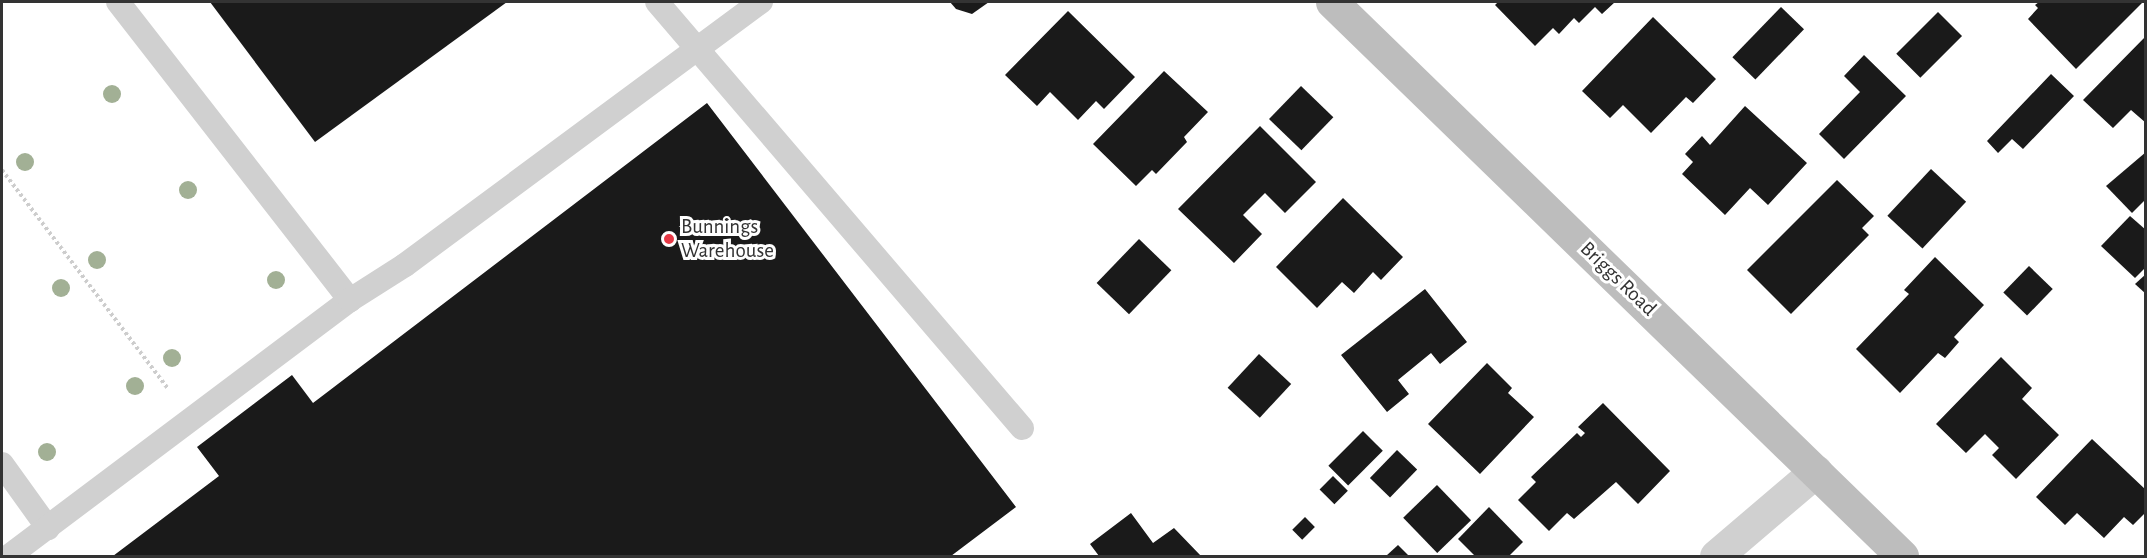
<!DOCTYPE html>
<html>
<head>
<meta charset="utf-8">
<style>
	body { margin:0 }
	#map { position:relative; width:2147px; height:558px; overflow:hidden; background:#fff; font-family:"Alegreya Sans",sans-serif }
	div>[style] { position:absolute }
	.building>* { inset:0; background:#1a1a1a; transform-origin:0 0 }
	.path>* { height:4px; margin-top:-2px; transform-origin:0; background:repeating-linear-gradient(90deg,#cdcdcd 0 3px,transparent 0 6px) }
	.lane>* { height:24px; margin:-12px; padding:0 12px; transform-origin:12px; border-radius:12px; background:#d0d0d0 }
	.street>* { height:33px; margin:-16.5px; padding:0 16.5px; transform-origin:16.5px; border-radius:16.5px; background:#d0d0d0 }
	.secondary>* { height:33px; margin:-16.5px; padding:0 16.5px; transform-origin:16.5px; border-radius:16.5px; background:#bdbdbd }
	.trees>* { width:18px; height:18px; margin:-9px; border-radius:50%; background:#a2b095 }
	.dots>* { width:16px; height:16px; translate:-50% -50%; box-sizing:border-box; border:3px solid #fff; border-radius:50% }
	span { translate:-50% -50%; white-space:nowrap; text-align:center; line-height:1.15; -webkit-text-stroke:6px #fff; paint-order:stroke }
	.poi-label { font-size:21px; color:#333 }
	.left { translate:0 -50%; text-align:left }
	.street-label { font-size:21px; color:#333 }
	.frame { position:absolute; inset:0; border:3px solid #333; pointer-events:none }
</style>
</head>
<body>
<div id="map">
	<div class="building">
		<i style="clip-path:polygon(210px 2px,507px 2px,315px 142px)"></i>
		<i style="clip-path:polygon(950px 2px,989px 2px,972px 14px,956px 9px)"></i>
		<i style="clip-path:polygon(1498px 2px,1615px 2px,1602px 14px,1595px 7px,1579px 23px,1574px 18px,1559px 34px,1553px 28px,1535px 46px,1495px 5px)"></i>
		<i style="clip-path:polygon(2039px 2px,2143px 2px,2076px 69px,2028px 19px,2038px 8px,2035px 5px)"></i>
		<i style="left:1781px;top:7px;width:32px;height:70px;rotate:44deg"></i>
		<i style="clip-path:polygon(1068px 11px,1135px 77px,1104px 109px,1096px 101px,1078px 120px,1050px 92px,1037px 106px,1005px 75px)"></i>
		<i style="left:1938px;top:12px;width:34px;height:59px;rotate:45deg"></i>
		<i style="clip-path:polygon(1653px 17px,1716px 79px,1693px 103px,1686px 97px,1651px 133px,1623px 105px,1610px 118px,1582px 91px)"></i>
		<i style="clip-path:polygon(2146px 36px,2146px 123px,2131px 110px,2113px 128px,2083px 100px)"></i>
		<i style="clip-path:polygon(1864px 55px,1906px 96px,1844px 159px,1819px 134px,1860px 92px,1844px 76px)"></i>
		<i style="clip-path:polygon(1164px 71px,1208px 112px,1184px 137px,1187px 142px,1156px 174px,1152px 170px,1136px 186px,1093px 144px)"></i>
		<i style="clip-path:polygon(2051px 74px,2074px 96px,2023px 149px,2012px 139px,1998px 153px,1987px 141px)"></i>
		<i style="left:1301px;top:86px;width:45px;height:46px;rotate:44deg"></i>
		<i style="clip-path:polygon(707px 103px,1016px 507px,951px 556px,113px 556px,219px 476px,197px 447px,292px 375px,313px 403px)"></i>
		<i style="clip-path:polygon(1745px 106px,1807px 163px,1768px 205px,1750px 188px,1725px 215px,1682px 174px,1693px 162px,1685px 154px,1702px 136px,1710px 145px)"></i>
		<i style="clip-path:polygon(1260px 126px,1316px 182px,1285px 213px,1265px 193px,1243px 215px,1262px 234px,1234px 263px,1178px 209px)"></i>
		<i style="clip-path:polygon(2146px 152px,2146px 199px,2132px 213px,2106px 186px)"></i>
		<i style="left:1931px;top:169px;width:48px;height:64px;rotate:43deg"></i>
		<i style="clip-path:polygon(1837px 180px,1874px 216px,1862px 228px,1869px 235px,1791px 314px,1747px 270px)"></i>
		<i style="clip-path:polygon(1343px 198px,1403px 257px,1381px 280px,1373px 272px,1354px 293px,1342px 282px,1317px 308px,1276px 267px)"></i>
		<i style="clip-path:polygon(2130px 216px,2146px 230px,2146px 267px,2135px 278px,2101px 246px)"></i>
		<i style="left:1139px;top:239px;width:45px;height:61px;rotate:44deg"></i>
		<i style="clip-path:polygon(1935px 257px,1984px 305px,1954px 337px,1959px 342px,1945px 358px,1938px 353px,1900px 393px,1856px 349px,1909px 294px,1904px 290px)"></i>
		<i style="left:2029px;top:266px;width:33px;height:37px;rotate:44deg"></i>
		<i style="clip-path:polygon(2146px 274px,2146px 294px,2135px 284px)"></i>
		<i style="clip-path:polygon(1425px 289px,1467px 342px,1440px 364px,1431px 353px,1398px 380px,1409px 394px,1387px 412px,1341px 355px)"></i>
		<i style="left:1259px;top:354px;width:44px;height:46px;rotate:43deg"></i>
		<i style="clip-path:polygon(2001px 357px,2032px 388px,2022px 399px,2059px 435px,2016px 479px,1992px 455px,1999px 448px,1985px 434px,1966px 453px,1936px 424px)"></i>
		<i style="clip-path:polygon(1487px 363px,1512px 388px,1508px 393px,1534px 417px,1480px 474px,1428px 424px)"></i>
		<i style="clip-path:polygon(1603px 403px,1670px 471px,1638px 504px,1616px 482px,1574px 519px,1567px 513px,1549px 531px,1518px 500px,1536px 482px,1531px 477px,1577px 433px,1581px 437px,1585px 433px,1578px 427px)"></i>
		<i style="left:1363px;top:431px;width:28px;height:49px;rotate:45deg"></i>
		<i style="clip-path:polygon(2092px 439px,2146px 490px,2146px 512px,2133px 525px,2124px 517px,2104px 538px,2077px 513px,2065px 525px,2036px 497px)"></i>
		<i style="left:1397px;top:450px;width:28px;height:39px;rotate:44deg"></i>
		<i style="left:1333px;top:476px;width:21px;height:19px;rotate:45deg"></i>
		<i style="left:1437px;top:485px;width:49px;height:47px;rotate:46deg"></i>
		<i style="clip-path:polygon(1489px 507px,1523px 542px,1509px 556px,1475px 556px,1458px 539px)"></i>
		<i style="clip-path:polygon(1131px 513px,1153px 543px,1174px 528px,1201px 556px,1099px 556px,1090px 544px)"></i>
		<i style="left:1305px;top:517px;width:14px;height:18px;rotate:45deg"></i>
		<i style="clip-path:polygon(1398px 545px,1409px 556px,1386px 556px)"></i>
	</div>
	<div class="path">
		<i style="left:2px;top:170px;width:275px;rotate:52.8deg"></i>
	</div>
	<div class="lane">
		<i style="left:118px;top:2px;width:378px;rotate:52.1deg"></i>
		<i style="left:657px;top:2px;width:561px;rotate:49.41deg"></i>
		<i style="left:2px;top:464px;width:79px;rotate:54.3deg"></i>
		<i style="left:9px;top:556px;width:426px;rotate:-36.9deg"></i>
		<i style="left:350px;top:300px;width:65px;rotate:-32.5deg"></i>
		<i style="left:405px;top:265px;width:443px;rotate:-36.5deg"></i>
	</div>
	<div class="street">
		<i style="left:1716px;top:556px;width:131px;rotate:-40.4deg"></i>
	</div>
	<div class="secondary">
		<i style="left:1332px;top:2px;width:795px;rotate:44.18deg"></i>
	</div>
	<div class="trees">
		<i style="left:112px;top:94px"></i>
		<i style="left:25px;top:162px"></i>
		<i style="left:188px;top:190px"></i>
		<i style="left:97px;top:260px"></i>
		<i style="left:276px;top:280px"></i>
		<i style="left:61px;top:288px"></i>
		<i style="left:172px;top:358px"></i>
		<i style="left:135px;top:386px"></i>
		<i style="left:47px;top:452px"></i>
	</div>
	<div class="dots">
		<i style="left:669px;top:239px;background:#e63946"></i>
	</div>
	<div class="poi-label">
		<span class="left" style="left:681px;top:239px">Bunnings<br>Warehouse</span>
	</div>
	<div class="street-label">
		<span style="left:1618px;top:279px;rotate:44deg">Briggs Road</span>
	</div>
	<div class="frame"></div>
</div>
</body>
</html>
